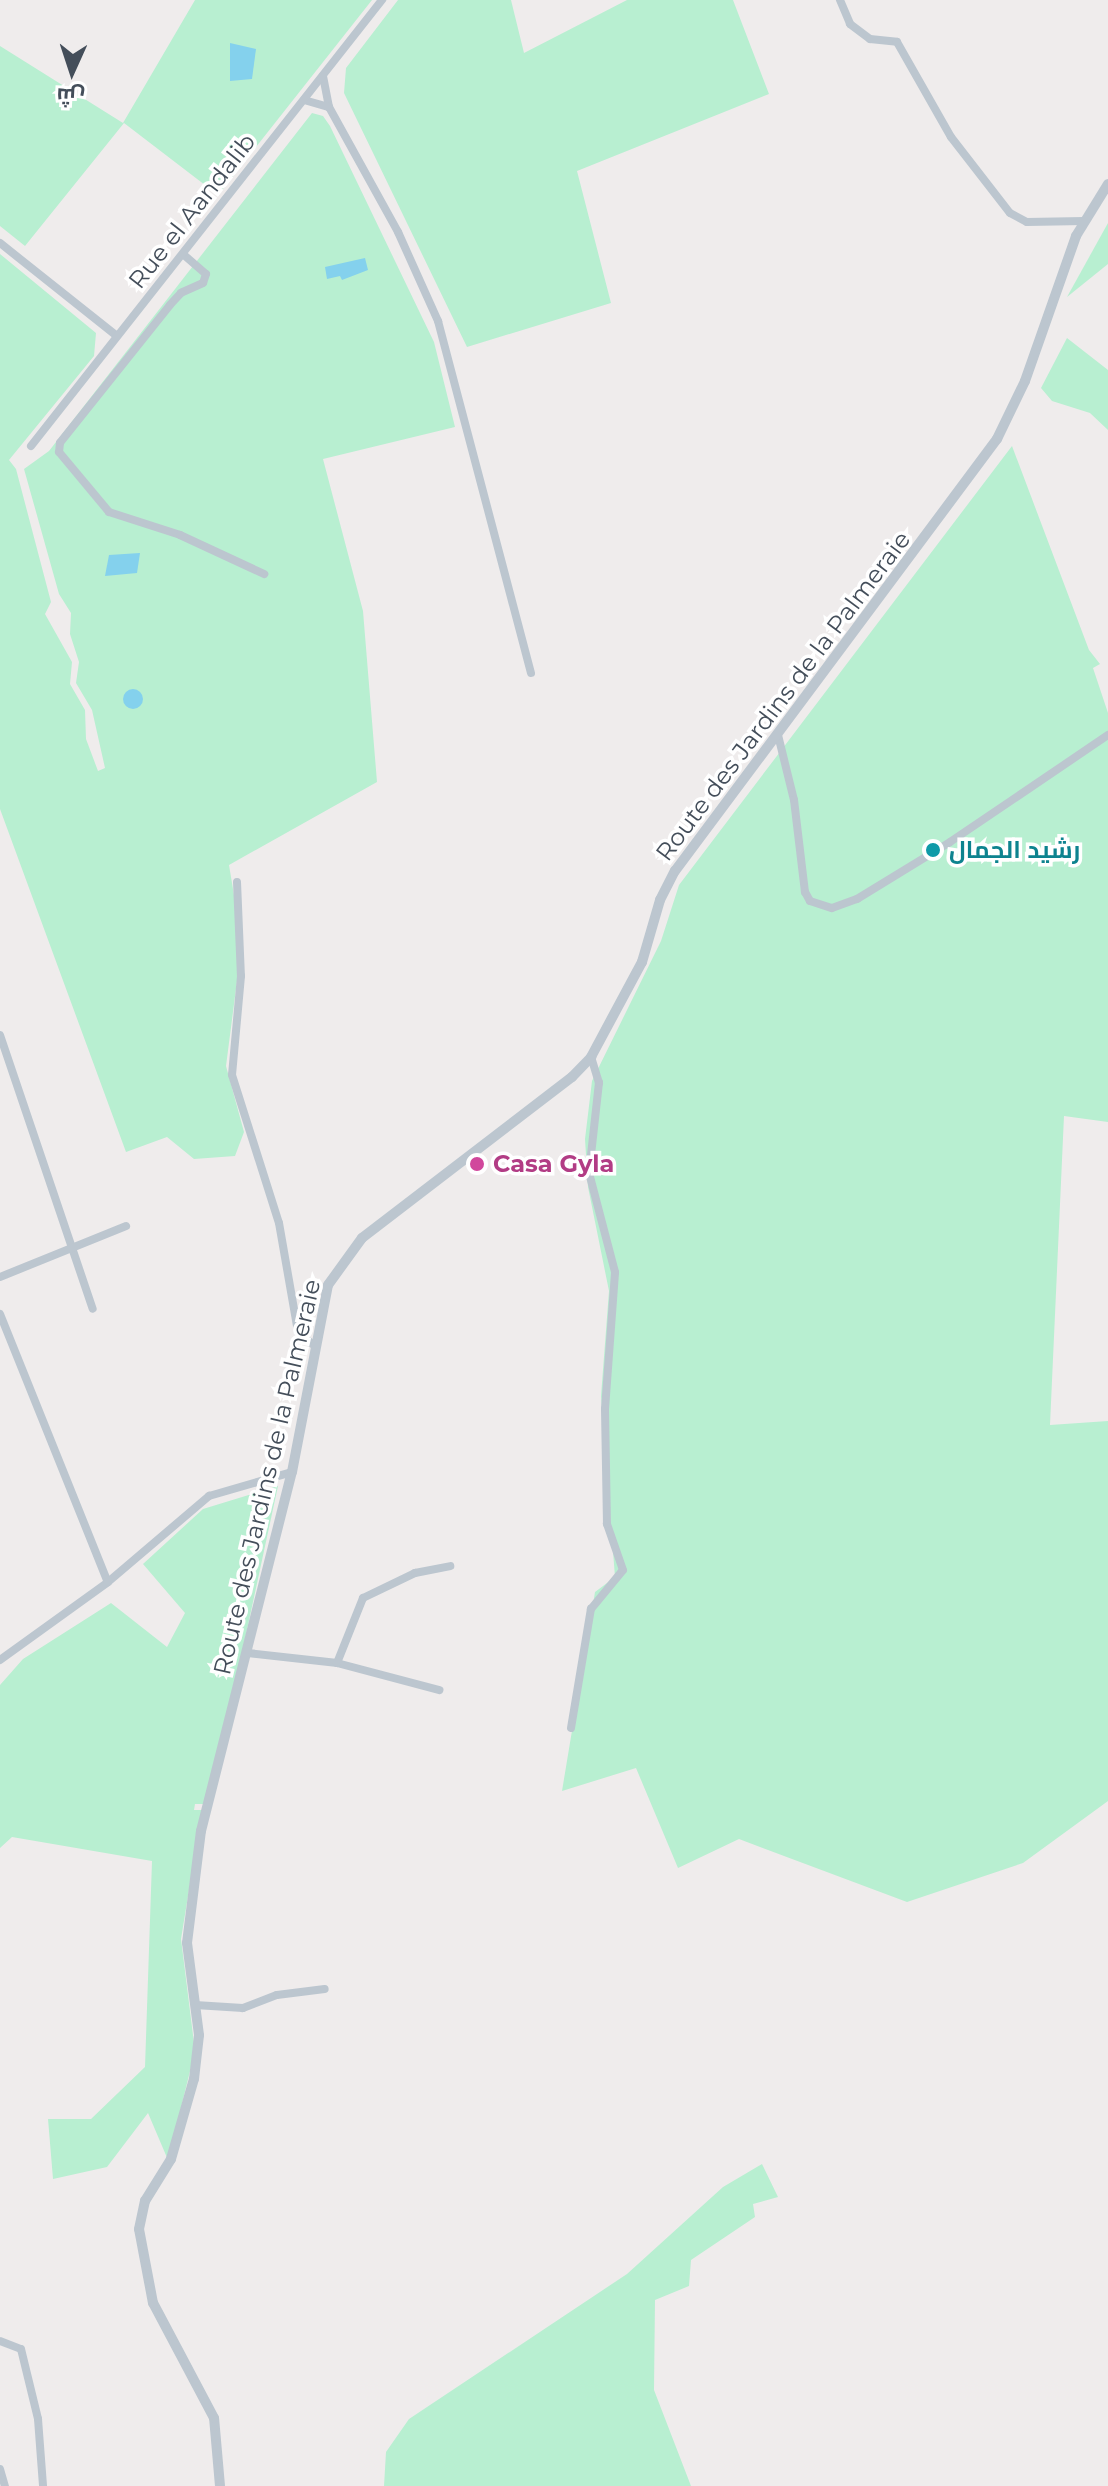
<!DOCTYPE html>
<html>
<head>
<meta charset="utf-8">
<style>
	body { margin:0 }
	#map { position:relative; width:1108px; height:2486px; overflow:hidden; background:#efecec; font-family:Montserrat,Cairo,sans-serif }
	div>[style] { position:absolute }
	.green>* { inset:0; background:#b8efd1 }
	.water>* { inset:0; background:#84d1ed }
	.round { border-radius:50% }
	.minor>* { height:8px; margin:-4px; padding:0 4px; transform-origin:4px; border-radius:4px; background:#bcc6cf }
	.tertiary>* { height:10px; margin:-5px; padding:0 5px; transform-origin:5px; border-radius:5px; background:#bcc6cf }
	.dots>* { width:22px; height:22px; translate:-50% -50%; box-sizing:border-box; border:4px solid #fff; border-radius:50% }
	span { translate:-50% -50%; white-space:nowrap; text-align:center; line-height:1.15; -webkit-text-stroke:7px #fff; paint-order:stroke }
	.street-label { font-size:24px; color:#444e5a }
	.culture-label { font-size:24px; color:#0d838f; font-weight:700 }
	.left { translate:0 -50%; text-align:left }
	.hotel-label { font-size:24px; color:#b23c85; font-weight:700 }
	.north { position:absolute; left:32px; top:32px; width:80px; height:80px; -webkit-text-stroke:6px #fff; paint-order:stroke; rotate:183deg; font-size:22px; font-weight:700; line-height:32px; text-align:center; color:#444e5a }
	.north::after { content:''; display:block; margin:auto; width:28px; height:36px; background:#444e5a; clip-path:polygon(50% 0,100% 100%,50% 72%,0 100%) }
</style>
</head>
<body>
<div id="map">
	<div class="green">
		<i style="clip-path:polygon(195px 0,372px 0,218px 195px,124px 123px,25px 246px,0 226px,0 46px,123px 123px)"></i>
		<i style="clip-path:polygon(398px 0,511px 0,524px 53px,627px 0,733px 0,769px 94px,577px 171px,611px 303px,467px 347px,344px 93px,346px 68px)"></i>
		<i style="clip-path:polygon(312px 113px,323px 116px,330px 126px,434px 342px,455px 427px,323px 459px,363px 611px,377px 782px,229px 865px,237px 913px,237px 981px,226px 1066px,244px 1132px,235px 1156px,194px 1159px,167px 1137px,126px 1152px,0 809px,0 254px,96px 333px,94px 356px,9px 460px,16px 469px,51px 602px,45px 614px,72px 662px,70px 684px,85px 710px,86px 739px,98px 771px,105px 768px,92px 710px,76px 683px,79px 662px,70px 634px,71px 613px,59px 594px,24px 469px,49px 451px)"></i>
		<i style="clip-path:polygon(1108px 223px,1108px 264px,1067px 297px)"></i>
		<i style="clip-path:polygon(1067px 338px,1108px 370px,1108px 430px,1090px 413px,1052px 401px,1041px 388px)"></i>
		<i style="clip-path:polygon(1012px 446px,1089px 650px,1100px 664px,1093px 668px,1108px 713px,1108px 1122px,1064px 1116px,1050px 1425px,1108px 1421px,1108px 1801px,1023px 1863px,907px 1902px,739px 1839px,678px 1868px,636px 1768px,562px 1791px,595px 1592px,615px 1577px,601px 1396px,609px 1291px,588px 1187px,585px 1139px,592px 1081px,661px 941px,679px 885px)"></i>
		<i style="clip-path:polygon(278px 1486px,221px 1750px,205px 1804px,195px 1804px,194px 1810px,202px 1810px,181px 1939px,195px 2051px,168px 2160px,148px 2113px,107px 2167px,53px 2179px,48px 2119px,91px 2119px,145px 2067px,152px 1861px,12px 1837px,0 1848px,0 1685px,23px 1659px,111px 1603px,167px 1647px,185px 1613px,143px 1564px,203px 1509px)"></i>
		<i style="clip-path:polygon(762px 2164px,778px 2197px,753px 2204px,755px 2217px,691px 2260px,689px 2286px,655px 2300px,654px 2390px,691px 2486px,384px 2486px,386px 2452px,409px 2419px,627px 2274px,723px 2187px)"></i>
	</div>
	<div class="water">
		<i style="clip-path:polygon(230px 43px,256px 49px,252px 79px,230px 81px)"></i>
		<i style="clip-path:polygon(365px 258px,368px 270px,342px 280px,340px 276px,327px 279px,325px 267px)"></i>
		<i style="clip-path:polygon(140px 553px,137px 573px,105px 576px,109px 555px)"></i>
		<i class="round" style="left:123px;top:689px;width:20px;height:20px"></i>
	</div>
	<div class="minor">
		<i style="left:840px;top:0;width:26px;rotate:67deg"></i>
		<i style="left:850px;top:24px;width:25px;rotate:37deg"></i>
		<i style="left:870px;top:39px;width:27px;rotate:6deg"></i>
		<i style="left:897px;top:42px;width:109px;rotate:60.4deg"></i>
		<i style="left:951px;top:137px;width:96px;rotate:52.2deg"></i>
		<i style="left:1010px;top:213px;width:19px;rotate:28deg"></i>
		<i style="left:1027px;top:222px;width:57px;rotate:-1deg"></i>
		<i style="left:323px;top:76px;width:32px;rotate:79deg"></i>
		<i style="left:329px;top:107px;width:143px;rotate:61.1deg"></i>
		<i style="left:398px;top:232px;width:98px;rotate:65.8deg"></i>
		<i style="left:438px;top:321px;width:364px;rotate:75.2deg"></i>
		<i style="left:304px;top:100px;width:26px;rotate:16deg"></i>
		<i style="left:0;top:243px;width:149px;rotate:38.5deg"></i>
		<i style="left:184px;top:255px;width:29px;rotate:41deg"></i>
		<i style="left:206px;top:274px;width:9px;rotate:108deg"></i>
		<i style="left:203px;top:283px;width:24px;rotate:156deg"></i>
		<i style="left:181px;top:293px;width:16px;rotate:133deg"></i>
		<i style="left:170px;top:305px;width:176px;rotate:128.6deg"></i>
		<i style="left:60px;top:443px;width:9px;rotate:96deg"></i>
		<i style="left:59px;top:452px;width:78px;rotate:50.2deg"></i>
		<i style="left:109px;top:512px;width:75px;rotate:17.9deg"></i>
		<i style="left:180px;top:535px;width:93px;rotate:24.9deg"></i>
		<i style="left:31px;top:446px;width:568px;rotate:-51.8deg"></i>
		<i style="left:778px;top:735px;width:67px;rotate:76.2deg"></i>
		<i style="left:794px;top:800px;width:93px;rotate:83.2deg"></i>
		<i style="left:805px;top:892px;width:10px;rotate:61deg"></i>
		<i style="left:810px;top:901px;width:23px;rotate:18deg"></i>
		<i style="left:832px;top:908px;width:27px;rotate:-20deg"></i>
		<i style="left:857px;top:899px;width:109px;rotate:-31.5deg"></i>
		<i style="left:950px;top:842px;width:191px;rotate:-34.1deg"></i>
		<i style="left:237px;top:882px;width:94px;rotate:87.6deg"></i>
		<i style="left:241px;top:976px;width:99px;rotate:95.2deg"></i>
		<i style="left:232px;top:1075px;width:155px;rotate:72.4deg"></i>
		<i style="left:279px;top:1223px;width:111px;rotate:80.1deg"></i>
		<i style="left:298px;top:1332px;width:23px;rotate:40deg"></i>
		<i style="left:0;top:1035px;width:289px;rotate:71.3deg"></i>
		<i style="left:0;top:1277px;width:136px;rotate:-22deg"></i>
		<i style="left:0;top:1314px;width:289px;rotate:68.1deg"></i>
		<i style="left:248px;top:1653px;width:90px;rotate:6.4deg"></i>
		<i style="left:337px;top:1663px;width:106px;rotate:14.8deg"></i>
		<i style="left:0;top:1660px;width:133px;rotate:-35.8deg"></i>
		<i style="left:108px;top:1582px;width:133px;rotate:-40.4deg"></i>
		<i style="left:209px;top:1496px;width:86px;rotate:-16.1deg"></i>
		<i style="left:337px;top:1663px;width:70px;rotate:-68.2deg"></i>
		<i style="left:363px;top:1598px;width:58px;rotate:-25.7deg"></i>
		<i style="left:415px;top:1573px;width:36px;rotate:-11deg"></i>
		<i style="left:571px;top:1728px;width:121px;rotate:-80.5deg"></i>
		<i style="left:591px;top:1609px;width:50px;rotate:-50.6deg"></i>
		<i style="left:623px;top:1570px;width:49px;rotate:-109.2deg"></i>
		<i style="left:607px;top:1524px;width:115px;rotate:-91deg"></i>
		<i style="left:605px;top:1409px;width:137px;rotate:-85.8deg"></i>
		<i style="left:615px;top:1272px;width:102px;rotate:-104.7deg"></i>
		<i style="left:589px;top:1173px;width:91px;rotate:-83.7deg"></i>
		<i style="left:599px;top:1083px;width:27px;rotate:-107deg"></i>
		<i style="left:195px;top:2005px;width:48px;rotate:3.6deg"></i>
		<i style="left:243px;top:2008px;width:36px;rotate:-21deg"></i>
		<i style="left:277px;top:1995px;width:48px;rotate:-7.1deg"></i>
		<i style="left:0;top:2341px;width:22px;rotate:21deg"></i>
		<i style="left:21px;top:2349px;width:72px;rotate:76.3deg"></i>
		<i style="left:38px;top:2419px;width:67px;rotate:85.7deg"></i>
		<i style="left:0;top:2469px;width:18px;rotate:74deg"></i>
	</div>
	<div class="tertiary">
		<i style="left:220px;top:2486px;width:68px;rotate:-95deg"></i>
		<i style="left:214px;top:2418px;width:130px;rotate:-117.9deg"></i>
		<i style="left:153px;top:2303px;width:75px;rotate:-100.7deg"></i>
		<i style="left:139px;top:2229px;width:29px;rotate:-78deg"></i>
		<i style="left:145px;top:2201px;width:49px;rotate:-58.2deg"></i>
		<i style="left:171px;top:2159px;width:83px;rotate:-74deg"></i>
		<i style="left:194px;top:2079px;width:44px;rotate:-83.5deg"></i>
		<i style="left:199px;top:2035px;width:93px;rotate:-97.4deg"></i>
		<i style="left:187px;top:1943px;width:113px;rotate:-82.9deg"></i>
		<i style="left:201px;top:1831px;width:370px;rotate:-75.8deg"></i>
		<i style="left:292px;top:1472px;width:190px;rotate:-79.1deg"></i>
		<i style="left:328px;top:1285px;width:58px;rotate:-54.1deg"></i>
		<i style="left:362px;top:1238px;width:265px;rotate:-37.5deg"></i>
		<i style="left:572px;top:1077px;width:28px;rotate:-46deg"></i>
		<i style="left:591px;top:1057px;width:108px;rotate:-61.8deg"></i>
		<i style="left:642px;top:962px;width:65px;rotate:-73.8deg"></i>
		<i style="left:660px;top:900px;width:33px;rotate:-63deg"></i>
		<i style="left:675px;top:871px;width:539px;rotate:-53.3deg"></i>
		<i style="left:997px;top:439px;width:64px;rotate:-64.2deg"></i>
		<i style="left:1025px;top:381px;width:154px;rotate:-70.6deg"></i>
		<i style="left:1076px;top:236px;width:61px;rotate:-58.4deg"></i>
	</div>
	<div class="dots">
		<i style="left:933px;top:850px;background:#0f9aa8"></i>
		<i style="left:477px;top:1164px;background:#d1479c"></i>
	</div>
	<div class="street-label">
		<span style="left:192px;top:211px;rotate:-52deg">Rue el Aandalib</span>
		<span style="left:783px;top:696px;rotate:-53deg">Route des Jardins de la Palmeraie</span>
		<span style="left:267px;top:1477px;rotate:-77deg">Route des Jardins de la Palmeraie</span>
	</div>
	<div class="culture-label">
		<span class="left" style="left:949px;top:850px">رشيد الجمال</span>
	</div>
	<div class="hotel-label">
		<span class="left" style="left:493px;top:1164px">Casa Gyla</span>
	</div>
	<div class="north">ش</div>
</div>
</body>
</html>
